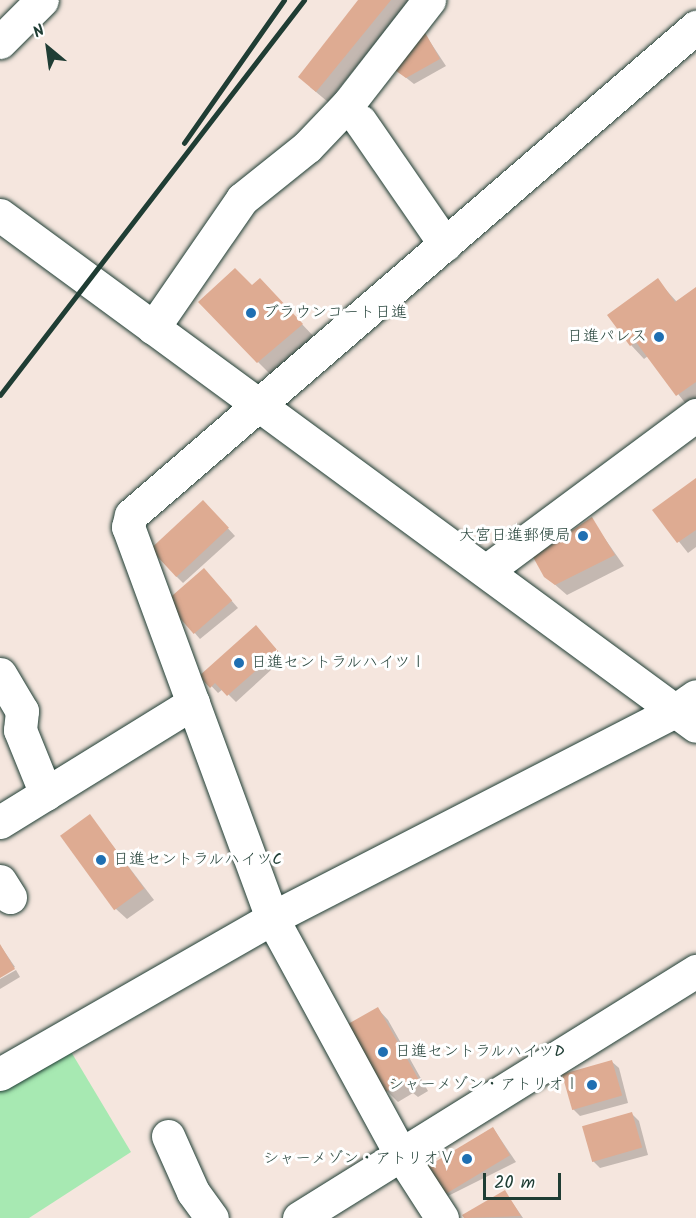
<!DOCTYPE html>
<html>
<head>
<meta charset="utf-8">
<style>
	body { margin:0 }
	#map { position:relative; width:696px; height:1218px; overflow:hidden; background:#f5e6de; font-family:Kalam,"Klee One",sans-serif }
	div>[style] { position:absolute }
	.green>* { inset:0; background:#a7e9b2 }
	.shadow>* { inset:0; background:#0003 }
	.building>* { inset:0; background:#deab92; transform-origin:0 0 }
	.roads { filter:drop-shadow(0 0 2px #1f3d34) drop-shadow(0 0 2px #1f3d34) }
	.minor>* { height:33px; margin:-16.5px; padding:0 16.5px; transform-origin:16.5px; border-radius:16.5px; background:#fff }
	.rail>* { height:4.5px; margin:-2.25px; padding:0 2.25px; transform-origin:2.25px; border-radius:2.25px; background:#1f3d34 }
	.dots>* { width:16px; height:16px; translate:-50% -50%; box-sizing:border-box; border:3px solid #fff; border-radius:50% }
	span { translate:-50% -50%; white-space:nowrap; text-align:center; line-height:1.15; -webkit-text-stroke:6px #fff; paint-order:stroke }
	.poi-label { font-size:16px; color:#1f3d34 }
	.left { translate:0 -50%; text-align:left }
	.right { translate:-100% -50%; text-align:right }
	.north { position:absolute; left:18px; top:18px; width:60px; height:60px; -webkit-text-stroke:4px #fff; paint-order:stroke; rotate:331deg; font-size:16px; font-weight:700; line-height:24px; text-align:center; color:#1f3d34 }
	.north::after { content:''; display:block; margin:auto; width:21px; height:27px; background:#1f3d34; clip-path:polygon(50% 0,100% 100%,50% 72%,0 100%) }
	.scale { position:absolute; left:483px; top:1173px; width:78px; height:27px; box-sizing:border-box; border:3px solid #1f3d34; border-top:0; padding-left:8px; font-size:18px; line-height:21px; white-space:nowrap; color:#1f3d34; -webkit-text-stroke:4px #fff; paint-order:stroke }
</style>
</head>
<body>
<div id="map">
	<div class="green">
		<i style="clip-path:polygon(64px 1040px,131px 1152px,29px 1218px,0 1218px,0 1077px)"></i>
	</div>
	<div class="shadow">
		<i style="clip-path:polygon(360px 0,410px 0,328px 102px,310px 87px)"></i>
		<i style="clip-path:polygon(423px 31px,446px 66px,414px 84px,394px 68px)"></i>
		<i style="clip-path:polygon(657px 280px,677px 302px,696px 288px,696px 405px,690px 409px,648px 356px,644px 359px,631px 345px)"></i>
		<i style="clip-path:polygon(252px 287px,277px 298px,319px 342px,275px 379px,258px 362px)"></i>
		<i style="clip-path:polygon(696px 480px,696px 547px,688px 553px,654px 510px)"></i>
		<i style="clip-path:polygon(210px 509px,235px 536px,183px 583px,176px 576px)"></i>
		<i style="clip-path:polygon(591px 519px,624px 566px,567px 595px,545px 576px)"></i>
		<i style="clip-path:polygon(211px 577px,238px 608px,200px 639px,167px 601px)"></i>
		<i style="clip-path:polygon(262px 634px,284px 658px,236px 702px,223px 689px,218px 693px,202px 676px)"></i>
		<i style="clip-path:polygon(90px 816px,154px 900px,127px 919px,116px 909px)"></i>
		<i style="clip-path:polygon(0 945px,15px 967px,0 976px)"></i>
		<i style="clip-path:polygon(16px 970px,20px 977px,0 989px,0 979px)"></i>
		<i style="clip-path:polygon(378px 1009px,388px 1020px,428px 1091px,418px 1097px,413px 1093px,398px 1102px,387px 1091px)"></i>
		<i style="clip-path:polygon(611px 1061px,619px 1068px,628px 1103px,580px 1116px,573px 1109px)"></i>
		<i style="clip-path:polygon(632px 1114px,639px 1121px,648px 1155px,600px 1168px,593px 1161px)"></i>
		<i style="clip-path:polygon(493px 1128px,516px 1162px,448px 1196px,441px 1189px)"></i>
		<i style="clip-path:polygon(505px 1192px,523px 1218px,465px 1218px,464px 1215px)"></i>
	</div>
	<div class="building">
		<i style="clip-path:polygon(358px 0,391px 0,316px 92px,298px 77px)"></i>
		<i style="clip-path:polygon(423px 29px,440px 59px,406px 78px,392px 68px)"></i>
		<i style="clip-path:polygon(235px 268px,252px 285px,260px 278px,303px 324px,257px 363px,198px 302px)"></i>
		<i style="clip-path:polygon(658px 278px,675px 302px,696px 287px,696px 382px,676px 396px,636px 342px,630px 346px,607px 315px)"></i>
		<i style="clip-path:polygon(696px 478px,696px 530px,677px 543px,652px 510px)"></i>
		<i style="left:203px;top:500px;width:38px;height:72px;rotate:47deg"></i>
		<i style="clip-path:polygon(592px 517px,615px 555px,555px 585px,544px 577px,533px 557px)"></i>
		<i style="left:204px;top:568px;width:43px;height:51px;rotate:49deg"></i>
		<i style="clip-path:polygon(256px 625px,278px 651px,227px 696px,215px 683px,210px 688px,199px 676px)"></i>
		<i style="left:90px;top:814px;width:92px;height:37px;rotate:54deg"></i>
		<i style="clip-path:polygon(0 944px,15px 969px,0 978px)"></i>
		<i style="clip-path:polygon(378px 1007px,419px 1080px,406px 1088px,403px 1082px,386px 1092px,348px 1024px)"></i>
		<i style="left:612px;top:1060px;width:37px;height:52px;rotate:74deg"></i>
		<i style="left:632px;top:1112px;width:37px;height:52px;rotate:74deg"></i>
		<i style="left:493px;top:1127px;width:33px;height:78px;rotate:59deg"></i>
		<i style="clip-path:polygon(505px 1190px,521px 1216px,464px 1218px,462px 1215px)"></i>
	</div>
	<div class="roads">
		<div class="minor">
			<i style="left:0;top:42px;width:59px;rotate:-45deg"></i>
			<i style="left:360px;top:121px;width:150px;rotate:55.4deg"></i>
			<i style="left:0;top:215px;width:863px;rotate:36.29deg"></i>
			<i style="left:153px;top:328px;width:157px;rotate:-55.4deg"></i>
			<i style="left:242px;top:199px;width:83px;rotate:-38.7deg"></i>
			<i style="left:307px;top:147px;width:59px;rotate:-46.4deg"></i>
			<i style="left:348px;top:104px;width:132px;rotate:-52.1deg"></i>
			<i style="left:486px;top:571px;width:262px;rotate:-36.6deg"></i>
			<i style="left:0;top:674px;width:43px;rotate:59.3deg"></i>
			<i style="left:22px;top:711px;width:19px;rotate:96deg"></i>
			<i style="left:20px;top:730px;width:69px;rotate:67.9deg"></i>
			<i style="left:0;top:822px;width:227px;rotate:-31.7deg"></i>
			<i style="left:0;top:881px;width:19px;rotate:58deg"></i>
			<i style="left:0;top:1074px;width:314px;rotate:-29.8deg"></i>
			<i style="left:272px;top:918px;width:454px;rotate:-27.2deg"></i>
			<i style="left:676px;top:710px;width:24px;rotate:-35deg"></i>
			<i style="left:168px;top:1136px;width:61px;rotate:65.9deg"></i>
			<i style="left:193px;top:1192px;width:32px;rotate:54deg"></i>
			<i style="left:299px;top:1218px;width:468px;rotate:-31.9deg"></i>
			<i style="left:442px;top:1218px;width:77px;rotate:-122.9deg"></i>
			<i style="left:400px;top:1153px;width:268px;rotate:-118.6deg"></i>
			<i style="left:272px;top:918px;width:417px;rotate:-110.2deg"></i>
			<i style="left:128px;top:527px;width:12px;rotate:-76deg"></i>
			<i style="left:131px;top:515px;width:747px;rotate:-40.82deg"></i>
		</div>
	</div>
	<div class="rail">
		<i style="left:184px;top:143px;width:174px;rotate:-55deg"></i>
		<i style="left:0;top:395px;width:498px;rotate:-52.4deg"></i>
	</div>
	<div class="dots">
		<i style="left:251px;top:313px;background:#1f6fb2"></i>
		<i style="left:659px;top:337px;background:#1f6fb2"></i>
		<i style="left:583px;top:536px;background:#1f6fb2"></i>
		<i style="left:239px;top:663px;background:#1f6fb2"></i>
		<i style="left:101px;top:860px;background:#1f6fb2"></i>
		<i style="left:383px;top:1052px;background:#1f6fb2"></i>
		<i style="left:592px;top:1085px;background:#1f6fb2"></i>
		<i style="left:467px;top:1159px;background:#1f6fb2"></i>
	</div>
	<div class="poi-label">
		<span class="left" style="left:263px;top:313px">ブラウンコート日進</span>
		<span class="right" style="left:647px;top:337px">日進パレス</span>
		<span class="right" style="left:571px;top:536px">大宮日進郵便局</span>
		<span class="left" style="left:251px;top:663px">日進セントラルハイツⅠ</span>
		<span class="left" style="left:113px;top:860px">日進セントラルハイツC</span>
		<span class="left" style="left:395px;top:1052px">日進セントラルハイツD</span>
		<span class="right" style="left:580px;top:1085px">シャーメゾン・アトリオⅠ</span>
		<span class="right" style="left:455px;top:1159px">シャーメゾン・アトリオⅤ</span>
	</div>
	<div class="north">N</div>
	<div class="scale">20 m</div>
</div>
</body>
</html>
